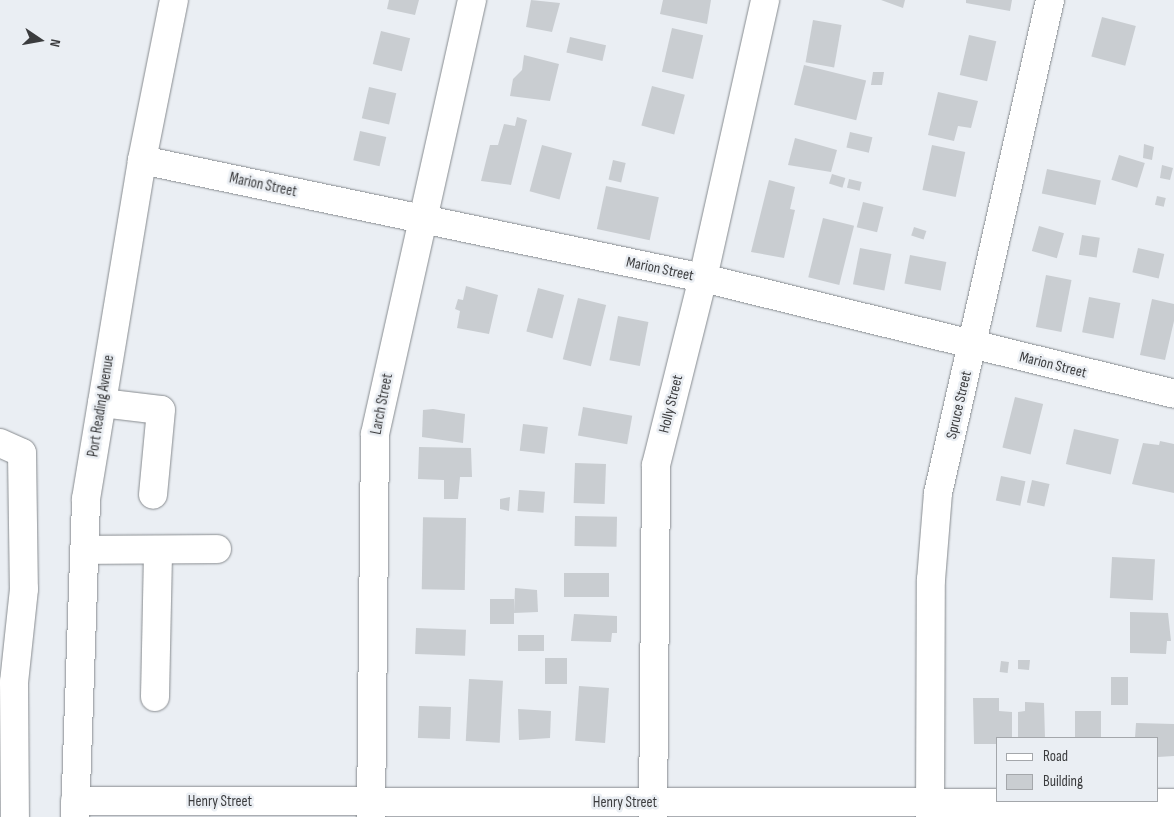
<!DOCTYPE html>
<html>
<head>
<meta charset="utf-8">
<style>
	body { margin:0 }
	#map { position:relative; width:1174px; height:817px; overflow:hidden; background:#eaeef3; font-family:"Sofia Sans Condensed",sans-serif }
	div>[style] { position:absolute }
	.building>* { inset:0; background:#c9cdd1; transform-origin:0 0 }
	.roads { filter:drop-shadow(0 0 1px #878b8f) drop-shadow(0 0 1px #878b8f) }
	.minor>* { height:28px; margin:-14px; padding:0 14px; transform-origin:14px; border-radius:14px; background:#fff }
	span { translate:-50% -50%; white-space:nowrap; text-align:center; line-height:1.15; -webkit-text-stroke:5px #eaeef3; paint-order:stroke }
	.street-label { font-size:15px; color:#3b3c3e }
	.legend { position:absolute; left:996px; top:737px; width:162px; height:65px; box-sizing:border-box; background:#eaeef3; border:1px solid #a4a7ab; margin:0; padding:6px 9px; list-style:none; font-size:15px; color:#3b3c3e }
	.legend li { display:flex; align-items:center; gap:10px; height:25px }
	.legend b { width:25px; border:1px solid #a4a7ab }
	.north { position:absolute; left:15px; top:15px; width:50px; height:50px; -webkit-text-stroke:4px #eaeef3; paint-order:stroke; rotate:102deg; font-size:14px; font-weight:700; line-height:20px; text-align:center; color:#3b3c3e }
	.north::after { content:''; display:block; margin:auto; width:18px; height:22px; background:#3b3c3e; clip-path:polygon(50% 0,100% 100%,50% 72%,0 100%) }
</style>
</head>
<body>
<div id="map">
	<div class="building">
		<i style="clip-path:polygon(389px 0,419px 0,415px 15px,387px 9px)"></i>
		<i style="clip-path:polygon(531px 0,560px 3px,552px 32px,526px 27px)"></i>
		<i style="clip-path:polygon(663px 0,711px 0,707px 24px,660px 14px)"></i>
		<i style="clip-path:polygon(881px 0,905px 0,903px 8px)"></i>
		<i style="clip-path:polygon(966px 0,1012px 0,1010px 11px,966px 3px)"></i>
		<i style="left:1102px;top:17px;width:35px;height:41px;rotate:15deg"></i>
		<i style="left:813px;top:20px;width:29px;height:43px;rotate:10deg"></i>
		<i style="left:672px;top:28px;width:32px;height:45px;rotate:13deg"></i>
		<i style="left:381px;top:31px;width:30px;height:34px;rotate:14deg"></i>
		<i style="left:969px;top:35px;width:28px;height:41px;rotate:13deg"></i>
		<i style="left:570px;top:37px;width:37px;height:16px;rotate:13deg"></i>
		<i style="clip-path:polygon(524px 55px,559px 64px,550px 101px,510px 96px,513px 79px,522px 70px)"></i>
		<i style="left:804px;top:65px;width:64px;height:41px;rotate:14deg"></i>
		<i style="clip-path:polygon(873px 72px,884px 72px,882px 85px,871px 85px)"></i>
		<i style="left:652px;top:86px;width:34px;height:41px;rotate:15deg"></i>
		<i style="left:369px;top:87px;width:28px;height:32px;rotate:13deg"></i>
		<i style="clip-path:polygon(938px 92px,978px 101px,971px 128px,958px 126px,954px 141px,928px 135px)"></i>
		<i style="clip-path:polygon(517px 117px,527px 120px,511px 185px,481px 181px,490px 145px,498px 145px,504px 124px,515px 126px)"></i>
		<i style="left:360px;top:131px;width:27px;height:30px;rotate:13deg"></i>
		<i style="left:850px;top:132px;width:23px;height:16px;rotate:13deg"></i>
		<i style="clip-path:polygon(795px 138px,837px 150px,831px 172px,788px 165px)"></i>
		<i style="clip-path:polygon(1144px 144px,1154px 147px,1152px 160px,1143px 158px)"></i>
		<i style="left:542px;top:145px;width:31px;height:48px;rotate:15deg"></i>
		<i style="left:932px;top:145px;width:34px;height:46px;rotate:12deg"></i>
		<i style="left:1119px;top:155px;width:27px;height:26px;rotate:17deg"></i>
		<i style="left:613px;top:160px;width:13px;height:20px;rotate:13deg"></i>
		<i style="clip-path:polygon(1162px 165px,1173px 168px,1170px 180px,1160px 178px)"></i>
		<i style="left:1047px;top:169px;width:55px;height:25px;rotate:12deg"></i>
		<i style="left:832px;top:174px;width:14px;height:10px;rotate:17deg"></i>
		<i style="left:849px;top:179px;width:13px;height:9px;rotate:13deg"></i>
		<i style="clip-path:polygon(769px 180px,795px 187px,790px 209px,795px 210px,784px 258px,751px 252px)"></i>
		<i style="left:606px;top:186px;width:54px;height:44px;rotate:12deg"></i>
		<i style="left:1157px;top:196px;width:9px;height:9px;rotate:13deg"></i>
		<i style="left:863px;top:202px;width:21px;height:26px;rotate:14deg"></i>
		<i style="left:823px;top:218px;width:32px;height:61px;rotate:14deg"></i>
		<i style="left:1039px;top:226px;width:26px;height:26px;rotate:16deg"></i>
		<i style="left:914px;top:227px;width:13px;height:9px;rotate:18deg"></i>
		<i style="left:1082px;top:235px;width:18px;height:20px;rotate:9deg"></i>
		<i style="left:860px;top:248px;width:32px;height:37px;rotate:11deg"></i>
		<i style="left:1138px;top:248px;width:27px;height:25px;rotate:13deg"></i>
		<i style="left:910px;top:255px;width:37px;height:29px;rotate:11deg"></i>
		<i style="left:1046px;top:275px;width:26px;height:53px;rotate:11deg"></i>
		<i style="clip-path:polygon(466px 286px,498px 295px,489px 334px,457px 328px,460px 311px,455px 309px,458px 299px,463px 300px)"></i>
		<i style="left:538px;top:288px;width:27px;height:45px;rotate:15deg"></i>
		<i style="left:1089px;top:297px;width:32px;height:36px;rotate:11deg"></i>
		<i style="left:578px;top:298px;width:29px;height:63px;rotate:14deg"></i>
		<i style="clip-path:polygon(1152px 299px,1174px 304px,1174px 321px,1165px 360px,1140px 355px)"></i>
		<i style="left:618px;top:316px;width:31px;height:45px;rotate:11deg"></i>
		<i style="left:1015px;top:397px;width:29px;height:52px;rotate:14deg"></i>
		<i style="left:583px;top:407px;width:50px;height:29px;rotate:10deg"></i>
		<i style="clip-path:polygon(433px 409px,465px 414px,463px 443px,422px 437px,423px 410px)"></i>
		<i style="left:523px;top:424px;width:25px;height:27px;rotate:7deg"></i>
		<i style="left:1074px;top:429px;width:46px;height:36px;rotate:13deg"></i>
		<i style="clip-path:polygon(1160px 441px,1174px 444px,1174px 493px,1132px 484px,1143px 443px,1159px 445px)"></i>
		<i style="clip-path:polygon(419px 447px,471px 448px,472px 477px,460px 477px,458px 499px,444px 499px,444px 480px,418px 479px)"></i>
		<i style="left:575px;top:463px;width:31px;height:40px;rotate:2deg"></i>
		<i style="left:1001px;top:476px;width:25px;height:25px;rotate:12deg"></i>
		<i style="left:1032px;top:480px;width:18px;height:23px;rotate:13deg"></i>
		<i style="left:519px;top:490px;width:26px;height:21px;rotate:4deg"></i>
		<i style="clip-path:polygon(510px 497px,509px 511px,500px 509px,500px 499px)"></i>
		<i style="left:575px;top:516px;width:42px;height:30px;rotate:1deg"></i>
		<i style="left:466px;top:518px;width:72px;height:43px;rotate:91deg"></i>
		<i style="left:1112px;top:557px;width:43px;height:41px;rotate:3deg"></i>
		<i style="left:564px;top:573px;width:45px;height:24px"></i>
		<i style="clip-path:polygon(515px 588px,537px 590px,538px 612px,514px 613px)"></i>
		<i style="left:490px;top:599px;width:24px;height:25px"></i>
		<i style="clip-path:polygon(1130px 612px,1168px 613px,1171px 641px,1167px 641px,1166px 654px,1130px 653px)"></i>
		<i style="clip-path:polygon(574px 614px,617px 616px,617px 633px,612px 633px,611px 642px,571px 641px)"></i>
		<i style="left:416px;top:628px;width:50px;height:26px;rotate:2deg"></i>
		<i style="left:518px;top:635px;width:26px;height:16px"></i>
		<i style="left:545px;top:658px;width:22px;height:26px"></i>
		<i style="clip-path:polygon(1018px 660px,1030px 660px,1029px 670px,1018px 669px)"></i>
		<i style="left:1001px;top:661px;width:8px;height:11px;rotate:7deg"></i>
		<i style="left:1111px;top:677px;width:17px;height:28px"></i>
		<i style="left:469px;top:679px;width:34px;height:62px;rotate:3deg"></i>
		<i style="left:579px;top:686px;width:30px;height:55px;rotate:4deg"></i>
		<i style="clip-path:polygon(973px 698px,999px 698px,999px 711px,1012px 712px,1012px 738px,998px 738px,998px 744px,974px 744px)"></i>
		<i style="clip-path:polygon(1025px 702px,1044px 703px,1045px 738px,1018px 738px,1018px 712px,1025px 711px)"></i>
		<i style="left:419px;top:706px;width:32px;height:32px;rotate:2deg"></i>
		<i style="clip-path:polygon(518px 709px,551px 711px,550px 738px,519px 740px)"></i>
		<i style="left:1101px;top:711px;width:27px;height:26px;rotate:90deg"></i>
		<i style="clip-path:polygon(1136px 723px,1174px 724px,1174px 756px,1158px 757px,1158px 738px,1135px 738px)"></i>
	</div>
	<div class="roads">
		<div class="minor">
			<i style="left:142px;top:160px;width:573px;rotate:11.88deg"></i>
			<i style="left:703px;top:278px;width:485px;rotate:13.8deg"></i>
			<i style="left:102px;top:403px;width:59px;rotate:6.8deg"></i>
			<i style="left:161px;top:410px;width:85px;rotate:95.4deg"></i>
			<i style="left:0;top:443px;width:24px;rotate:24deg"></i>
			<i style="left:22px;top:453px;width:136px;rotate:89.2deg"></i>
			<i style="left:24px;top:589px;width:94px;rotate:96.1deg"></i>
			<i style="left:14px;top:682px;width:135px;rotate:89.6deg"></i>
			<i style="left:84px;top:550px;width:133px;rotate:-0.4deg"></i>
			<i style="left:155px;top:697px;width:147px;rotate:-88.8deg"></i>
			<i style="left:75px;top:801px;width:1099px;rotate:0.1deg"></i>
			<i style="left:75px;top:817px;width:318px;rotate:-88deg"></i>
			<i style="left:86px;top:499px;width:344px;rotate:-80.6deg"></i>
			<i style="left:142px;top:160px;width:163px;rotate:-78.7deg"></i>
			<i style="left:371px;top:817px;width:383px;rotate:-89.4deg"></i>
			<i style="left:375px;top:434px;width:445px;rotate:-77.4deg"></i>
			<i style="left:653px;top:817px;width:352px;rotate:-89.5deg"></i>
			<i style="left:656px;top:465px;width:193px;rotate:-75.9deg"></i>
			<i style="left:703px;top:278px;width:285px;rotate:-77.4deg"></i>
			<i style="left:930px;top:817px;width:237px;rotate:-89.8deg"></i>
			<i style="left:931px;top:580px;width:87px;rotate:-85.4deg"></i>
			<i style="left:938px;top:493px;width:506px;rotate:-77.2deg"></i>
		</div>
	</div>
	<div class="street-label">
		<span style="left:263px;top:185px;rotate:12deg">Marion Street</span>
		<span style="left:660px;top:269px;rotate:12deg">Marion Street</span>
		<span style="left:1053px;top:365px;rotate:14deg">Marion Street</span>
		<span style="left:382px;top:404px;rotate:-79deg">Larch Street</span>
		<span style="left:671px;top:404px;rotate:-76deg">Holly Street</span>
		<span style="left:959px;top:405px;rotate:-77deg">Spruce Street</span>
		<span style="left:101px;top:406px;rotate:-81deg">Port Reading Avenue</span>
		<span style="left:220px;top:802px">Henry Street</span>
		<span style="left:625px;top:803px">Henry Street</span>
	</div>
	<ul class="legend">
	<li><b style="height:6px;background:#fff"></b>Road</li>
	<li><b style="height:14px;background:#c9cdd1"></b>Building</li>
	</ul>
	<div class="north">N</div>
</div>
</body>
</html>
